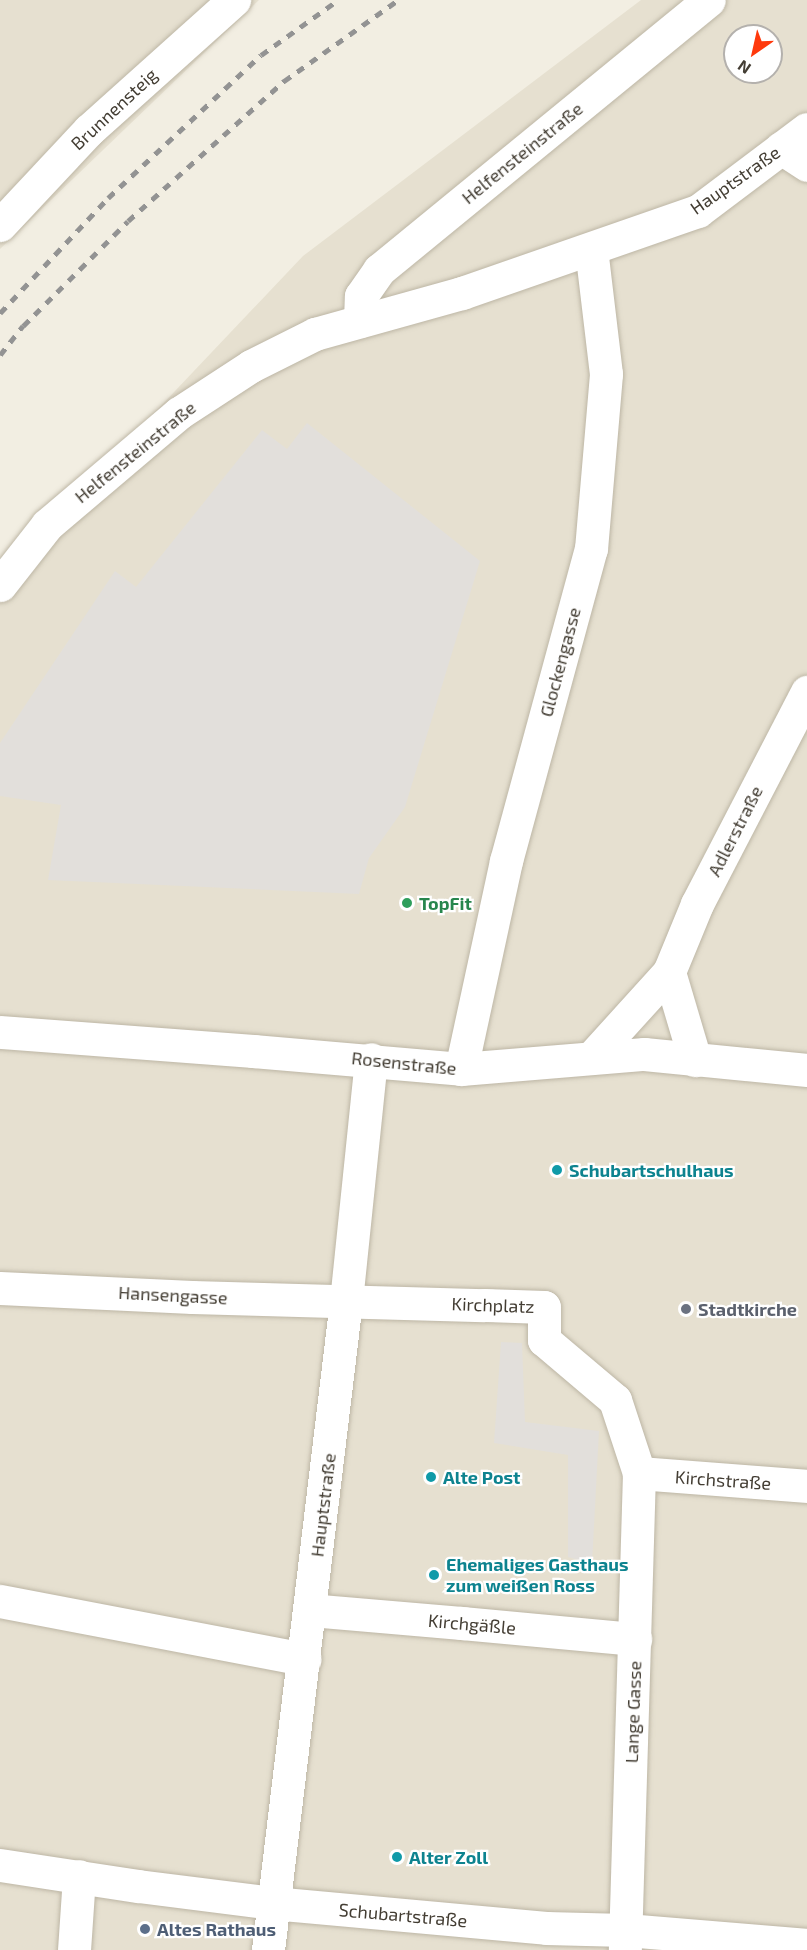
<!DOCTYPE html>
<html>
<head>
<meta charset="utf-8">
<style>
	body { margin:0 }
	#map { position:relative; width:807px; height:1950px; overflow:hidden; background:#f2eee2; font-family:"Exo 2",sans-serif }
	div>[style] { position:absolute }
	.residential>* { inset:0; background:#e6e0d0 }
	.parking>* { inset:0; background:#e2dfdb }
	.roads { filter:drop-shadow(0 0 2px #bdb6a5) drop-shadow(0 0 2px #bdb6a5) }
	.pedestrian>* { height:33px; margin:-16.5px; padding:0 16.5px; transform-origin:16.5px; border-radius:16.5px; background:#fff }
	.minor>* { height:33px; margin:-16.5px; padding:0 16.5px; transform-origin:16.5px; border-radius:16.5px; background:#fff }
	.tertiary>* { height:33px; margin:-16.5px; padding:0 16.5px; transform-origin:16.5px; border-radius:16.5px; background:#fff }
	.rail>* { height:4.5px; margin-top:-2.25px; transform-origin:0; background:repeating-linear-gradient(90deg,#939393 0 8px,transparent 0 16px) }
	.dots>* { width:16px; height:16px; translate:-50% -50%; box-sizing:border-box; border:3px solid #fff; border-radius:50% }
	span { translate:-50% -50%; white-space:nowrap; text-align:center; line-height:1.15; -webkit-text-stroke:4.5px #fff; paint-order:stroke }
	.street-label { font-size:18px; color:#433d33 }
	.leisure-label { font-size:18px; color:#27864d; font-weight:700 }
	.left { translate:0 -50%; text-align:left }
	.culture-label { font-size:18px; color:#0d838f; font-weight:700 }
	.worship-label { font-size:18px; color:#5b616d; font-weight:700 }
	.service-label { font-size:18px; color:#4e5e75; font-weight:700 }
	.north { position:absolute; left:723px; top:24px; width:60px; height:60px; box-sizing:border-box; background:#fff; border:2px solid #b4b1ad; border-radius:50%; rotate:214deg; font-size:16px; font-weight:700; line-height:24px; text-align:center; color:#433d33 }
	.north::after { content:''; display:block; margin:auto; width:21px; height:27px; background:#ff390c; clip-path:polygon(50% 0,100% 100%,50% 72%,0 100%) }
</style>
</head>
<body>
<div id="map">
	<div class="residential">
		<i style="clip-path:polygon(0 0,259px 0,0 249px)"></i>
		<i style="clip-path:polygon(evenodd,641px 0,807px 0,807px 1950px,0 1950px,0 598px,103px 467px,303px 256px,641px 0,735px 36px,771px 36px,771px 72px,735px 72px,735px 36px)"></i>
	</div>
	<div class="parking">
		<i style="clip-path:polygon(307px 423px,480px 561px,405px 807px,369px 858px,359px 894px,48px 880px,61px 805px,0 796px,0 743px,115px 571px,136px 587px,262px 430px,287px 449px)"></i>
		<i style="clip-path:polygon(501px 1342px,522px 1343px,525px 1422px,599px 1431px,592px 1564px,568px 1557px,568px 1455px,494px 1443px)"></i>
	</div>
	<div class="roads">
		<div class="pedestrian">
			<i style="left:669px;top:972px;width:92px;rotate:73.5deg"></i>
			<i style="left:253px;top:1051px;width:209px;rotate:4.9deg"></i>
			<i style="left:461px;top:1069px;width:184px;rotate:-4.7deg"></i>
			<i style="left:644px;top:1054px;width:164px;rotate:5.6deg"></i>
			<i style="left:591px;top:1058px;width:116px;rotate:-47.8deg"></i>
			<i style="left:192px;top:1297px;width:292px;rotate:1.6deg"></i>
			<i style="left:310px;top:1610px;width:153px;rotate:4.9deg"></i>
			<i style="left:138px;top:1886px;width:135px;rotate:7.2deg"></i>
			<i style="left:272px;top:1903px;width:275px;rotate:5.2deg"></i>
			<i style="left:268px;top:1950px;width:654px;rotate:-83.15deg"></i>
			<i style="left:346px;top:1301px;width:243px;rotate:-84.1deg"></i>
		</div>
		<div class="minor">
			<i style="left:781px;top:148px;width:31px;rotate:33deg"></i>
			<i style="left:0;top:225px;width:130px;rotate:-46.9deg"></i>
			<i style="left:89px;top:130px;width:195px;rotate:-41.9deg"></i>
			<i style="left:360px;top:321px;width:25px;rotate:-88deg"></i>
			<i style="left:361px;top:296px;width:32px;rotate:-55deg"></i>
			<i style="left:379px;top:270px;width:426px;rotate:-39.3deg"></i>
			<i style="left:669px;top:972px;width:74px;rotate:-67.6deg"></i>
			<i style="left:697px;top:904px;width:239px;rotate:-62.6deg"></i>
			<i style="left:0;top:1032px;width:254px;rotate:4.3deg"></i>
			<i style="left:461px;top:1069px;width:213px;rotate:-77.8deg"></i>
			<i style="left:506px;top:861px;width:323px;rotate:-74.8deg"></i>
			<i style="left:591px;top:549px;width:176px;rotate:-85.1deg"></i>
			<i style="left:606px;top:374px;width:126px;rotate:-96.8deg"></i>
			<i style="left:0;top:1288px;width:192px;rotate:2.7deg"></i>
			<i style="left:484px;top:1305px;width:60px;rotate:1.9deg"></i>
			<i style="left:544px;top:1307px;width:33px;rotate:90deg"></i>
			<i style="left:544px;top:1340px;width:93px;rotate:40.2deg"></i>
			<i style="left:615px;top:1400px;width:77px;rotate:71.8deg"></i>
			<i style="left:639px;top:1473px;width:477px;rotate:91.7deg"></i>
			<i style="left:639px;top:1473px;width:169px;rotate:4.4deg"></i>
			<i style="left:0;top:1601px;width:310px;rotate:10.8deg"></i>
			<i style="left:462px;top:1623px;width:174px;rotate:5.3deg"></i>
			<i style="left:0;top:1865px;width:140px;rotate:8.7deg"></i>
			<i style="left:546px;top:1928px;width:80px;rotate:1.4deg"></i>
			<i style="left:626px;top:1930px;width:182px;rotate:4.7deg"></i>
			<i style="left:74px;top:1950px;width:74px;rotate:-86.1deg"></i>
		</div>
		<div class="tertiary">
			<i style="left:0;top:585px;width:76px;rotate:-51.9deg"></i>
			<i style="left:47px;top:525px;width:173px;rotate:-40.3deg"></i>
			<i style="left:179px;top:413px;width:86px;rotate:-33.1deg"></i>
			<i style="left:251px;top:366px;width:72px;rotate:-26.6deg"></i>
			<i style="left:315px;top:334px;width:153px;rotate:-15.6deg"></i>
			<i style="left:462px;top:293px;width:250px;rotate:-19.2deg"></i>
			<i style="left:698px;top:211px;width:136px;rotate:-37deg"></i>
		</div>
	</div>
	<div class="rail">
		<i style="left:0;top:313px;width:158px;rotate:-46.8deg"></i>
		<i style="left:108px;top:198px;width:209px;rotate:-43.1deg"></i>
		<i style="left:261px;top:55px;width:95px;rotate:-35.5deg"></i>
		<i style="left:0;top:355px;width:37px;rotate:-52deg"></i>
		<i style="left:23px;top:326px;width:148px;rotate:-45deg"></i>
		<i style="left:128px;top:221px;width:210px;rotate:-41.9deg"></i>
		<i style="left:284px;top:81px;width:140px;rotate:-35.4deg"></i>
	</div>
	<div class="dots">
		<i style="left:407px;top:903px;background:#2e9e5b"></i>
		<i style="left:557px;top:1170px;background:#0f9aa8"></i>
		<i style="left:686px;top:1309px;background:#6b7280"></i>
		<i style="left:431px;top:1477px;background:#0f9aa8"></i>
		<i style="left:434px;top:1575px;background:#0f9aa8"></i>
		<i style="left:397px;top:1857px;background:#0f9aa8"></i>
		<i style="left:145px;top:1929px;background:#5c6f8a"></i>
	</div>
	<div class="street-label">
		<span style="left:114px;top:109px;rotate:-43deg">Brunnensteig</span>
		<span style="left:522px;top:153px;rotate:-39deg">Helfensteinstraße</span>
		<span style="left:735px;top:180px;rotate:-35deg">Hauptstraße</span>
		<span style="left:135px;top:452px;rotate:-39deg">Helfensteinstraße</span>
		<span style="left:560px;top:662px;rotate:-75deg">Glockengasse</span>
		<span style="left:735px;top:831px;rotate:-63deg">Adlerstraße</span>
		<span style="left:404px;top:1063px;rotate:6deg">Rosenstraße</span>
		<span style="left:173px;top:1295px;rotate:3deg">Hansengasse</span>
		<span style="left:493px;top:1305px;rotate:2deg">Kirchplatz</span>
		<span style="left:723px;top:1480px;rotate:4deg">Kirchstraße</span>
		<span style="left:323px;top:1505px;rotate:-83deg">Hauptstraße</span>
		<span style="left:472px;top:1624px;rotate:5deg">Kirchgäßle</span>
		<span style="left:633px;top:1712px;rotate:-88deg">Lange Gasse</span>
		<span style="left:403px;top:1915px;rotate:5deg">Schubartstraße</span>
	</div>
	<div class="leisure-label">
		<span class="left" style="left:419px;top:903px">TopFit</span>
	</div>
	<div class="culture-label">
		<span class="left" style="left:569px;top:1170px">Schubartschulhaus</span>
		<span class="left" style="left:443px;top:1477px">Alte Post</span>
		<span class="left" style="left:446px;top:1575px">Ehemaliges Gasthaus<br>zum weißen Ross</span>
		<span class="left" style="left:409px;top:1857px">Alter Zoll</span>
	</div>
	<div class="worship-label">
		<span class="left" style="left:698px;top:1309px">Stadtkirche</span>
	</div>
	<div class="service-label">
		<span class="left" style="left:157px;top:1929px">Altes Rathaus</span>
	</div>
	<div class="north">N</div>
</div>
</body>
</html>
